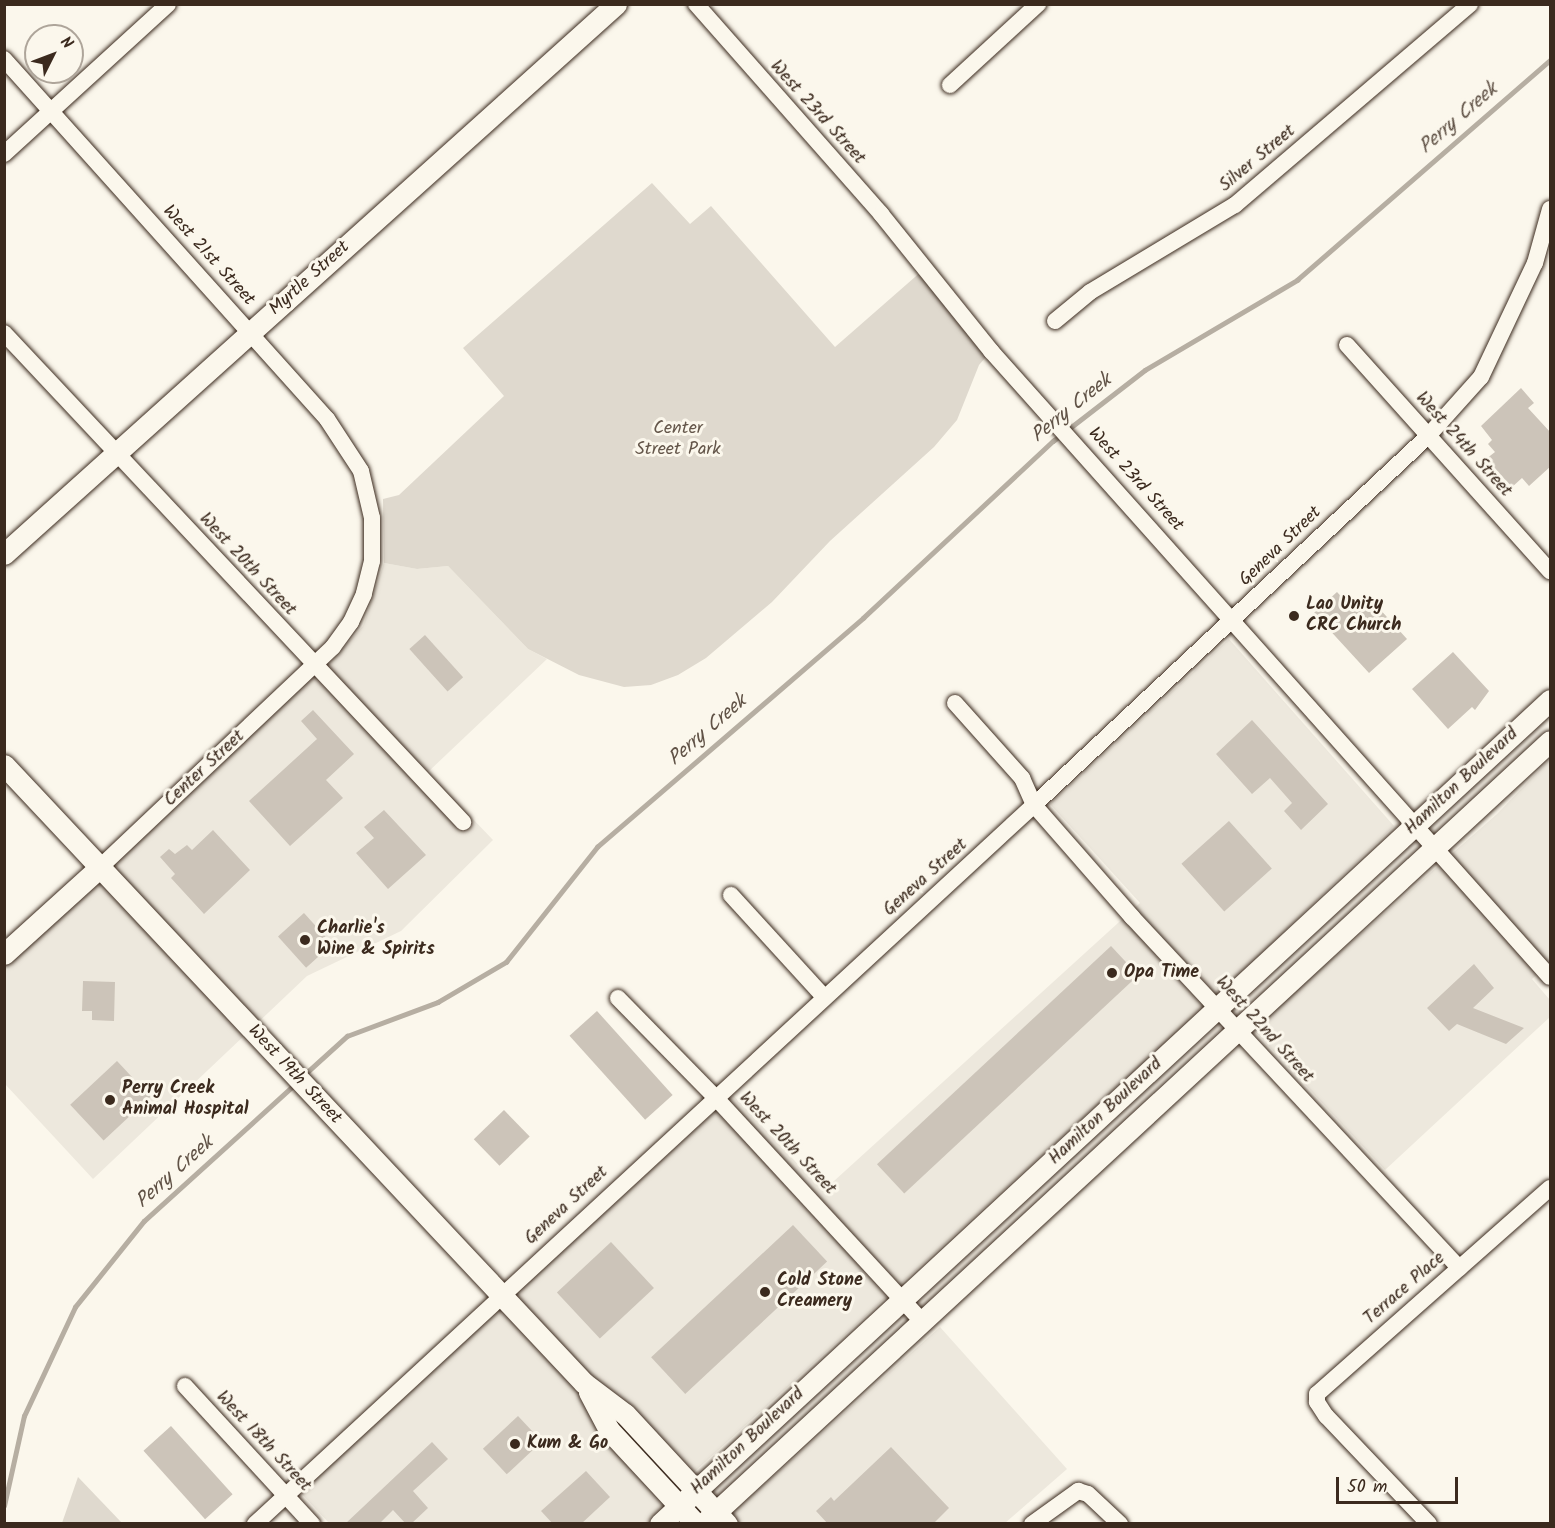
<!DOCTYPE html>
<html>
<head>
<meta charset="utf-8">
<style>
	body { margin:0 }
	#map { position:relative; width:1555px; height:1528px; overflow:hidden; background:#fbf7ec; font-family:Kalam,sans-serif }
	div>[style] { position:absolute }
	.built>* { inset:0; background:#ede8dd }
	.green>* { inset:0; background:#dfd9ce }
	.stream>* { height:4.5px; margin:-2.25px; padding:0 2.25px; transform-origin:2.25px; border-radius:2.25px; background:#b6aea2 }
	.building>* { inset:0; background:#ccc4b9; transform-origin:0 0 }
	.roads { filter:drop-shadow(0 0 2px #3b2a1e) drop-shadow(0 0 2px #3b2a1e) }
	.minor>* { height:16px; margin:-8px; padding:0 8px; transform-origin:8px; border-radius:8px; background:#fbf7ec }
	.major>* { height:21px; margin:-10.5px; padding:0 10.5px; transform-origin:10.5px; border-radius:10.5px; background:#fbf7ec }
	.dots>* { width:16px; height:16px; translate:-50% -50%; box-sizing:border-box; border:3px solid #fbf7ec; border-radius:50% }
	span { translate:-50% -50%; white-space:nowrap; text-align:center; line-height:1.15; -webkit-text-stroke:6px #fbf7ec; paint-order:stroke }
	.street-label { font-size:18px; color:#3b2a1e }
	.park-label { font-size:18px; color:#64564a }
	.poi-label { font-size:18px; color:#3b2a1e; font-weight:700 }
	.left { translate:0 -50%; text-align:left }
	.water-label { font-size:20px; color:#605246; font-style:italic }
	.frame { position:absolute; inset:0; border:6px solid #3b2a1e; pointer-events:none }
	.north { position:absolute; left:24px; top:24px; width:60px; height:60px; box-sizing:border-box; background:#fbf7ec; border:2px solid #aea59a; border-radius:50%; rotate:48deg; font-size:16px; font-weight:700; line-height:24px; text-align:center; color:#3b2a1e }
	.north::after { content:''; display:block; margin:auto; width:21px; height:27px; background:#3b2a1e; clip-path:polygon(50% 0,100% 100%,50% 72%,0 100%) }
	.scale { position:absolute; left:1336px; top:1477px; width:122px; height:27px; box-sizing:border-box; border:3px solid #3b2a1e; border-top:0; padding-left:8px; font-size:18px; line-height:21px; white-space:nowrap; color:#3b2a1e; -webkit-text-stroke:4px #fbf7ec; paint-order:stroke }
</style>
</head>
<body>
<div id="map">
	<div class="built">
		<i style="clip-path:polygon(384px 563px,417px 569px,448px 566px,528px 649px,547px 659px,428px 772px,493px 840px,401px 931px,307px 976px,93px 1179px,5px 1084px,5px 942px,102px 856px,316px 653px,328px 665px,363px 626px)"></i>
		<i style="clip-path:polygon(1229px 639px,1394px 826px,1221px 992px,670px 1494px,691px 1523px,329px 1523px,300px 1492px,733px 1095px,823px 1191px,1140px 903px,1050px 804px)"></i>
		<i style="clip-path:polygon(1550px 759px,1550px 963px,1532px 979px,1550px 1000px,1550px 1017px,1385px 1170px,1253px 1029px,1497px 814px)"></i>
		<i style="clip-path:polygon(940px 1327px,1067px 1469px,1005px 1523px,720px 1524px)"></i>
	</div>
	<div class="green">
		<i style="clip-path:polygon(652px 183px,690px 224px,711px 206px,835px 347px,923px 270px,991px 351px,979px 365px,957px 420px,934px 447px,830px 541px,772px 602px,706px 658px,678px 675px,651px 685px,624px 687px,579px 675px,528px 649px,448px 566px,417px 569px,384px 563px,383px 499px,399px 495px,504px 396px,463px 348px)"></i>
		<i style="clip-path:polygon(78px 1477px,122px 1523px,62px 1523px)"></i>
	</div>
	<div class="stream">
		<i style="left:304px;top:1075px;width:58px;rotate:-42.2deg"></i>
		<i style="left:347px;top:1036px;width:97px;rotate:-20.5deg"></i>
		<i style="left:438px;top:1002px;width:79px;rotate:-30.5deg"></i>
		<i style="left:506px;top:962px;width:147px;rotate:-51.6deg"></i>
		<i style="left:597px;top:847px;width:351px;rotate:-40.7deg"></i>
		<i style="left:863px;top:618px;width:260px;rotate:-43deg"></i>
		<i style="left:1053px;top:441px;width:116px;rotate:-37.7deg"></i>
		<i style="left:1145px;top:370px;width:177px;rotate:-30.6deg"></i>
		<i style="left:1297px;top:280px;width:335px;rotate:-41deg"></i>
		<i style="left:4px;top:1506px;width:92px;rotate:-77.5deg"></i>
		<i style="left:24px;top:1416px;width:120px;rotate:-64.9deg"></i>
		<i style="left:75px;top:1307px;width:110px;rotate:-51.3deg"></i>
		<i style="left:144px;top:1221px;width:205px;rotate:-42.2deg"></i>
	</div>
	<div class="building">
		<i style="clip-path:polygon(1521px 388px,1534px 403px,1528px 408px,1551px 433px,1551px 466px,1529px 486px,1522px 478px,1512px 487px,1486px 459px,1495px 452px,1488px 444px,1492px 440px,1481px 426px)"></i>
		<i style="clip-path:polygon(1337px 592px,1351px 607px,1366px 594px,1407px 639px,1369px 673px,1314px 613px)"></i>
		<i style="left:425px;top:635px;width:57px;height:21px;rotate:48deg"></i>
		<i style="clip-path:polygon(1453px 652px,1489px 691px,1475px 710px,1472px 707px,1448px 729px,1412px 689px)"></i>
		<i style="clip-path:polygon(313px 710px,354px 754px,326px 780px,343px 798px,290px 846px,249px 801px,317px 739px,301px 721px)"></i>
		<i style="clip-path:polygon(1252px 720px,1328px 804px,1301px 830px,1284px 811px,1292px 803px,1270px 778px,1252px 794px,1216px 754px)"></i>
		<i style="clip-path:polygon(384px 810px,426px 855px,388px 889px,356px 853px,374px 838px,364px 827px)"></i>
		<i style="left:1229px;top:821px;width:64px;height:64px;rotate:48deg"></i>
		<i style="clip-path:polygon(213px 830px,250px 870px,204px 914px,171px 878px,175px 874px,160px 857px,169px 849px,175px 854px,187px 845px,192px 850px)"></i>
		<i style="left:304px;top:913px;width:42px;height:35px;rotate:48deg"></i>
		<i style="left:1111px;top:946px;width:40px;height:320px;rotate:47deg"></i>
		<i style="clip-path:polygon(1474px 964px,1494px 988px,1473px 1008px,1524px 1028px,1506px 1044px,1457px 1024px,1449px 1031px,1427px 1008px)"></i>
		<i style="clip-path:polygon(83px 981px,115px 982px,114px 1021px,92px 1020px,92px 1011px,82px 1011px)"></i>
		<i style="left:597px;top:1011px;width:113px;height:37px;rotate:48deg"></i>
		<i style="left:117px;top:1061px;width:49px;height:64px;rotate:47deg"></i>
		<i style="left:504px;top:1110px;width:37px;height:42px;rotate:46deg"></i>
		<i style="left:793px;top:1225px;width:50px;height:194px;rotate:47deg"></i>
		<i style="left:611px;top:1242px;width:63px;height:74px;rotate:47deg"></i>
		<i style="left:518px;top:1416px;width:35px;height:48px;rotate:47deg"></i>
		<i style="left:171px;top:1426px;width:92px;height:37px;rotate:48deg"></i>
		<i style="clip-path:polygon(432px 1442px,448px 1459px,413px 1491px,428px 1508px,411px 1524px,406px 1524px,393px 1510px,379px 1524px,345px 1524px)"></i>
		<i style="clip-path:polygon(891px 1447px,949px 1508px,933px 1524px,828px 1524px,816px 1511px,831px 1497px,834px 1501px)"></i>
		<i style="clip-path:polygon(586px 1471px,610px 1497px,581px 1524px,553px 1524px,541px 1511px)"></i>
	</div>
	<div class="roads">
		<div class="minor">
			<i style="left:696px;top:4px;width:280px;rotate:48.6deg"></i>
			<i style="left:881px;top:214px;width:176px;rotate:51.2deg"></i>
			<i style="left:991px;top:351px;width:839px;rotate:48.24deg"></i>
			<i style="left:4px;top:59px;width:484px;rotate:48.1deg"></i>
			<i style="left:327px;top:419px;width:62px;rotate:56.8deg"></i>
			<i style="left:361px;top:471px;width:48px;rotate:76.8deg"></i>
			<i style="left:372px;top:518px;width:43px;rotate:90deg"></i>
			<i style="left:372px;top:561px;width:34px;rotate:104deg"></i>
			<i style="left:364px;top:594px;width:31px;rotate:115deg"></i>
			<i style="left:351px;top:622px;width:31px;rotate:126deg"></i>
			<i style="left:333px;top:647px;width:320px;rotate:136.6deg"></i>
			<i style="left:950px;top:85px;width:120px;rotate:-42.6deg"></i>
			<i style="left:4px;top:154px;width:222px;rotate:-42.4deg"></i>
			<i style="left:1055px;top:321px;width:45px;rotate:-39.6deg"></i>
			<i style="left:1090px;top:292px;width:169px;rotate:-31deg"></i>
			<i style="left:1235px;top:205px;width:309px;rotate:-40.5deg"></i>
			<i style="left:4px;top:333px;width:671px;rotate:46.81deg"></i>
			<i style="left:1347px;top:345px;width:304px;rotate:48.1deg"></i>
			<i style="left:955px;top:703px;width:101px;rotate:48.2deg"></i>
			<i style="left:1022px;top:778px;width:30px;rotate:66deg"></i>
			<i style="left:1034px;top:805px;width:149px;rotate:48.8deg"></i>
			<i style="left:1132px;top:917px;width:480px;rotate:47deg"></i>
			<i style="left:731px;top:895px;width:138px;rotate:47.6deg"></i>
			<i style="left:618px;top:998px;width:139px;rotate:45.6deg"></i>
			<i style="left:715px;top:1097px;width:305px;rotate:47.3deg"></i>
			<i style="left:185px;top:1386px;width:188px;rotate:47.4deg"></i>
			<i style="left:255px;top:1524px;width:1060px;rotate:-42.71deg"></i>
			<i style="left:1034px;top:805px;width:540px;rotate:-43.12deg"></i>
			<i style="left:1428px;top:436px;width:79px;rotate:-48.1deg"></i>
			<i style="left:1481px;top:377px;width:126px;rotate:-64.7deg"></i>
			<i style="left:1535px;top:263px;width:56px;rotate:-74.5deg"></i>
			<i style="left:1032px;top:1524px;width:57px;rotate:-35.7deg"></i>
			<i style="left:1078px;top:1491px;width:10px;rotate:17deg"></i>
			<i style="left:1088px;top:1494px;width:44px;rotate:43.2deg"></i>
			<i style="left:1429px;top:1524px;width:149px;rotate:-133.6deg"></i>
			<i style="left:1326px;top:1416px;width:17px;rotate:-123deg"></i>
			<i style="left:1317px;top:1402px;width:8px;rotate:-90deg"></i>
			<i style="left:1317px;top:1394px;width:311px;rotate:-41.5deg"></i>
		</div>
		<div class="major">
			<i style="left:4px;top:554px;width:823px;rotate:-41.95deg"></i>
			<i style="left:4px;top:765px;width:848px;rotate:46.82deg"></i>
			<i style="left:584px;top:1383px;width:51px;rotate:37.1deg"></i>
			<i style="left:625px;top:1414px;width:150px;rotate:47.2deg"></i>
			<i style="left:4px;top:954px;width:130px;rotate:-42.2deg"></i>
			<i style="left:589px;top:1392px;width:43px;rotate:62.2deg"></i>
			<i style="left:609px;top:1430px;width:128px;rotate:47.2deg"></i>
			<i style="left:660px;top:1524px;width:1213px;rotate:-42.79deg"></i>
			<i style="left:703px;top:1524px;width:1153px;rotate:-42.75deg"></i>
		</div>
	</div>
	<div class="dots">
		<i style="left:1294px;top:616px;background:#3b2a1e"></i>
		<i style="left:305px;top:940px;background:#3b2a1e"></i>
		<i style="left:1112px;top:973px;background:#3b2a1e"></i>
		<i style="left:110px;top:1100px;background:#3b2a1e"></i>
		<i style="left:765px;top:1292px;background:#3b2a1e"></i>
		<i style="left:515px;top:1444px;background:#3b2a1e"></i>
	</div>
	<div class="street-label">
		<span style="left:817px;top:113px;rotate:48deg">West 23rd Street</span>
		<span style="left:1258px;top:159px;rotate:-40deg">Silver Street</span>
		<span style="left:208px;top:256px;rotate:48deg">West 21st Street</span>
		<span style="left:310px;top:279px;rotate:-42deg">Myrtle Street</span>
		<span style="left:1463px;top:445px;rotate:48deg">West 24th Street</span>
		<span style="left:1135px;top:480px;rotate:48deg">West 23rd Street</span>
		<span style="left:1281px;top:547px;rotate:-44deg">Geneva Street</span>
		<span style="left:247px;top:565px;rotate:47deg">West 20th Street</span>
		<span style="left:205px;top:769px;rotate:-43deg">Center Street</span>
		<span style="left:1462px;top:782px;rotate:-43deg">Hamilton Boulevard</span>
		<span style="left:926px;top:878px;rotate:-42deg">Geneva Street</span>
		<span style="left:1264px;top:1030px;rotate:48deg">West 22nd Street</span>
		<span style="left:294px;top:1075px;rotate:47deg">West 19th Street</span>
		<span style="left:1106px;top:1112px;rotate:-43deg">Hamilton Boulevard</span>
		<span style="left:787px;top:1144px;rotate:47deg">West 20th Street</span>
		<span style="left:567px;top:1206px;rotate:-43deg">Geneva Street</span>
		<span style="left:1405px;top:1289px;rotate:-41deg">Terrace Place</span>
		<span style="left:263px;top:1442px;rotate:47deg">West 18th Street</span>
		<span style="left:748px;top:1442px;rotate:-43deg">Hamilton Boulevard</span>
	</div>
	<div class="park-label">
		<span style="left:678px;top:440px">Center<br>Street Park</span>
	</div>
	<div class="poi-label">
		<span class="left" style="left:1306px;top:616px">Lao Unity<br>CRC Church</span>
		<span class="left" style="left:317px;top:940px">Charlie's<br>Wine &amp; Spirits</span>
		<span class="left" style="left:1124px;top:973px">Opa Time</span>
		<span class="left" style="left:122px;top:1100px">Perry Creek<br>Animal Hospital</span>
		<span class="left" style="left:777px;top:1292px">Cold Stone<br>Creamery</span>
		<span class="left" style="left:527px;top:1444px">Kum &amp; Go</span>
	</div>
	<div class="water-label">
		<span style="left:1459px;top:119px;rotate:-41deg">Perry Creek</span>
		<span style="left:1072px;top:409px;rotate:-39deg">Perry Creek</span>
		<span style="left:708px;top:731px;rotate:-41deg">Perry Creek</span>
		<span style="left:175px;top:1173px;rotate:-42deg">Perry Creek</span>
	</div>
	<div class="frame"></div>
	<div class="north">N</div>
	<div class="scale">50 m</div>
</div>
</body>
</html>
